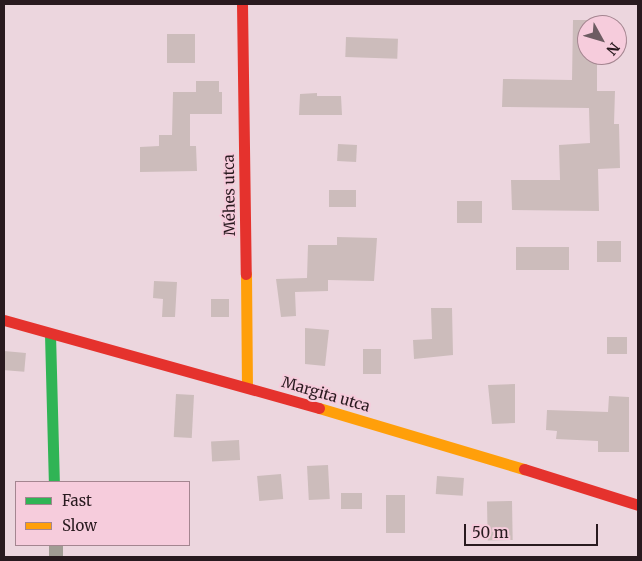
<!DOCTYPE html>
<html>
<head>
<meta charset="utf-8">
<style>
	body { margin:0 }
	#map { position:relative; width:642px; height:561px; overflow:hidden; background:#ecd6de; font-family:Merriweather,serif }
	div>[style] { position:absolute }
	.building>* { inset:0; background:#ccbcbb; transform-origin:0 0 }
	.street>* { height:14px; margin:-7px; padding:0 7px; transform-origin:7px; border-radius:7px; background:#a19c94 }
	.fast>* { height:11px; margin:-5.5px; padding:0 5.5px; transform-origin:5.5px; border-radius:5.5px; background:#30b455 }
	.slow>* { height:11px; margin:-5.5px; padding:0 5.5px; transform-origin:5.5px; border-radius:5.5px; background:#ff9f0a }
	.jam>* { height:11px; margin:-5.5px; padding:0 5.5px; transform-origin:5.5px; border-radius:5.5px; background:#e5322d }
	span { translate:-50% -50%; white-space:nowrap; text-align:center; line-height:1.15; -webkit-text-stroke:4px #f6ccdc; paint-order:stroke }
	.street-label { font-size:15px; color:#291a1f }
	.frame { position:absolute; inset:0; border:5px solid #291a1f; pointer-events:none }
	.legend { position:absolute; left:15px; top:481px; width:175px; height:65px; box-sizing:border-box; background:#f6ccdc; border:1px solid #a48590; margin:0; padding:6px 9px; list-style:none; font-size:15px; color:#291a1f }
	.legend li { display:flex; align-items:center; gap:10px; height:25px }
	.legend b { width:25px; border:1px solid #a48590 }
	.north { position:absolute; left:577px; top:15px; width:50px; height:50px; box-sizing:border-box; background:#f6ccdc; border:1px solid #a48590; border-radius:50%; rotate:129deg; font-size:14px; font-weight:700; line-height:20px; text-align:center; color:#291a1f }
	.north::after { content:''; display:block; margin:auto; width:18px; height:22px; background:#6d5c62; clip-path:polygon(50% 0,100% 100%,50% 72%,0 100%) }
	.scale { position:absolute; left:464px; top:524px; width:134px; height:22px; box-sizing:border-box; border:2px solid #291a1f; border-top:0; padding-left:6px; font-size:15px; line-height:18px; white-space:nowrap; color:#291a1f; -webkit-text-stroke:4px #f6ccdc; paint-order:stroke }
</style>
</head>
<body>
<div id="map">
	<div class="building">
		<i style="clip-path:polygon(573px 20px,587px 20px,587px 55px,597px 55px,597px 91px,615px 91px,614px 124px,619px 124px,620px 168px,598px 169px,599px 211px,512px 210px,511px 180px,560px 180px,559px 145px,590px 143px,589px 108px,502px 107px,503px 79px,572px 80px)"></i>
		<i style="left:167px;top:34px;width:28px;height:29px"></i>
		<i style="left:346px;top:37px;width:52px;height:20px;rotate:2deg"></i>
		<i style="clip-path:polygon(196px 81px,219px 81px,219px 92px,222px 92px,222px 114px,190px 114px,190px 146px,196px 146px,197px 171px,140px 172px,140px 147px,159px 146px,159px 135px,172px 135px,173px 92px,196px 92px)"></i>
		<i style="clip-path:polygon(317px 93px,317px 96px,341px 96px,342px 115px,299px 115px,300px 94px)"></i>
		<i style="left:338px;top:144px;width:19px;height:17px;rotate:3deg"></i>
		<i style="left:329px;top:190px;width:27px;height:17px"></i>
		<i style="left:457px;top:201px;width:25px;height:22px"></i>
		<i style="clip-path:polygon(337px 237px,377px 238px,374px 281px,328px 280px,328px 291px,295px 292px,296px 316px,281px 317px,276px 279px,307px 278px,308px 245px,337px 245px)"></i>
		<i style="left:597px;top:241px;width:24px;height:21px"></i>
		<i style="left:516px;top:247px;width:53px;height:23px"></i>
		<i style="clip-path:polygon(154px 281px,177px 282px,175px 317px,162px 317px,163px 299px,153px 298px)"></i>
		<i style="left:211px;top:299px;width:18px;height:18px"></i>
		<i style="clip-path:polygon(431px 308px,452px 308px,453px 355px,414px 359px,413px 340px,432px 339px)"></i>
		<i style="clip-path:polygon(305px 328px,329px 330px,325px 366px,305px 364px)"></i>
		<i style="left:607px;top:337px;width:20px;height:17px"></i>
		<i style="left:363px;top:349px;width:18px;height:25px"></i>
		<i style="left:4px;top:351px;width:22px;height:19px;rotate:5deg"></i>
		<i style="clip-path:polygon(515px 384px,515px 423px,492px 424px,488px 385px)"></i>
		<i style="left:176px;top:394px;width:18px;height:43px;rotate:3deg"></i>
		<i style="clip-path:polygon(609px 396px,629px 397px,629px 452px,598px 452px,598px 441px,556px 439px,557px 431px,546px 430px,547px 410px,608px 412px)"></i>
		<i style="left:239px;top:440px;width:20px;height:28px;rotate:87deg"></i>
		<i style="left:328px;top:465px;width:34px;height:21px;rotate:87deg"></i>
		<i style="left:281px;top:474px;width:25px;height:24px;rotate:85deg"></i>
		<i style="left:437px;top:476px;width:27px;height:18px;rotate:4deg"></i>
		<i style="left:362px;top:493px;width:16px;height:21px;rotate:90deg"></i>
		<i style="left:405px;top:495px;width:38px;height:19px;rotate:90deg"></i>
		<i style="left:512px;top:501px;width:39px;height:25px;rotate:89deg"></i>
	</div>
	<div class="street">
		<i style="left:56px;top:545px;width:12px;rotate:90deg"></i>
	</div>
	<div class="fast">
		<i style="left:50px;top:334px;width:148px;rotate:88.5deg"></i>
	</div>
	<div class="slow">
		<i style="left:246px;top:274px;width:113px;rotate:89.5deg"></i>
		<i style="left:319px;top:408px;width:214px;rotate:16.6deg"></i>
	</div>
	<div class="jam">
		<i style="left:242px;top:4px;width:270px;rotate:89.2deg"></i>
		<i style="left:4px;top:320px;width:327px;rotate:15.6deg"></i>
		<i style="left:524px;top:469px;width:120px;rotate:17.5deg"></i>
	</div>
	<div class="street-label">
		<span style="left:229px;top:195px;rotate:-91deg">Méhes utca</span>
		<span style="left:326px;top:394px;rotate:16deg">Margita utca</span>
	</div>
	<div class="frame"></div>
	<ul class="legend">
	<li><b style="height:6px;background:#30b455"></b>Fast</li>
	<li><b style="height:6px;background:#ff9f0a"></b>Slow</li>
	</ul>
	<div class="north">N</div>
	<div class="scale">50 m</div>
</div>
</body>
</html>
